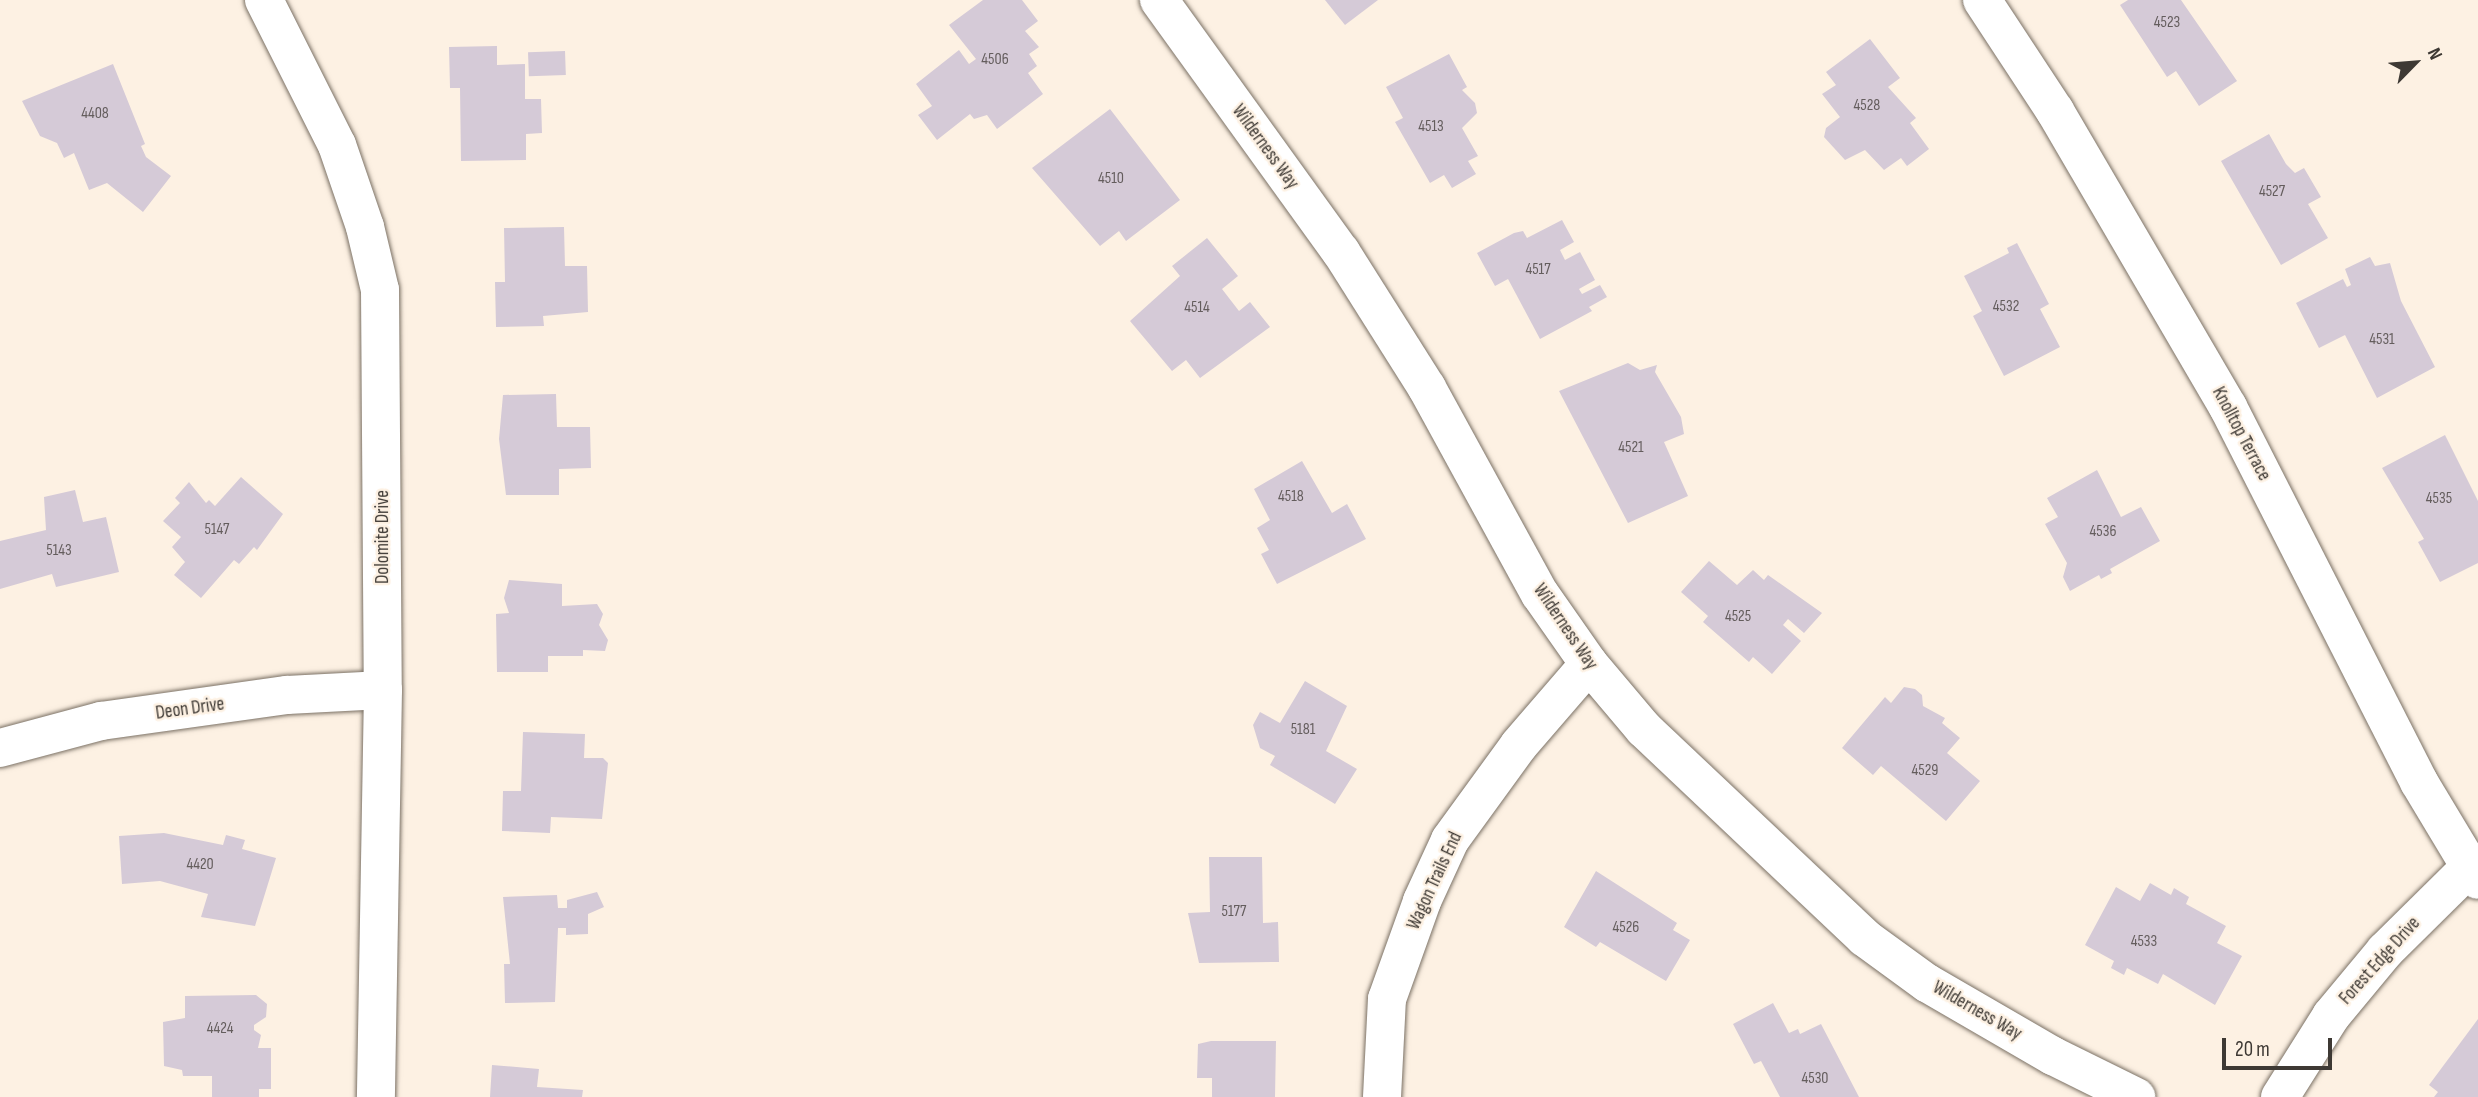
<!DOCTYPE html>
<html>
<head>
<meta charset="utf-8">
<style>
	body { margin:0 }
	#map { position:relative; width:2478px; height:1097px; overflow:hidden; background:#fdf1e3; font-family:"Sofia Sans Condensed",sans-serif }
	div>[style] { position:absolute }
	.building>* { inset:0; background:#d5cad7; transform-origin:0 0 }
	.roads { filter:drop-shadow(0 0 2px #7b7165) drop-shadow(0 0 2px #7b7165) }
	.minor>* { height:38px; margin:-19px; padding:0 19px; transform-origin:19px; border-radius:19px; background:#fff }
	span { translate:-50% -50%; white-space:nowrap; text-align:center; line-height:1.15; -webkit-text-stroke:5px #fdf1e3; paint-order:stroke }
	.number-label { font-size:16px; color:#645d5d }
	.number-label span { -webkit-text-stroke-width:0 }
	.street-label { font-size:19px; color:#3e3934 }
	.north { position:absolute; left:2380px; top:28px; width:70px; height:70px; -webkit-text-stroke:5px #fdf1e3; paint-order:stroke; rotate:65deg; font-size:19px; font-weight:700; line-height:28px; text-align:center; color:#3e3934 }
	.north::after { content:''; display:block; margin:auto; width:24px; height:32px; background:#3e3934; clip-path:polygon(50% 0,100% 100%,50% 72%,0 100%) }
	.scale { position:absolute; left:2222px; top:1038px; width:110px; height:32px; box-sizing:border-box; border:4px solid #3e3934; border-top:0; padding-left:9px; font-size:21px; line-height:24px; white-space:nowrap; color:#3e3934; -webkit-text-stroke:5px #fdf1e3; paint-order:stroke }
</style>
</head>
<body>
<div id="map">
	<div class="building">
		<i style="clip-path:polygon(983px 0,1022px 0,1038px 21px,1025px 31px,1039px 47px,1029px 54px,1037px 66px,1028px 73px,1043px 94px,997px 129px,987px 115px,974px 119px,970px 114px,937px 140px,918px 115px,932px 106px,916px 84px,959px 50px,969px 64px,976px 59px,949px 25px)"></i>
		<i style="clip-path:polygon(1325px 0,1378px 0,1345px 25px)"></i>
		<i style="clip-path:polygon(2128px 0,2181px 0,2237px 81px,2199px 106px,2176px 71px,2167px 77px,2120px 5px)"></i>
		<i style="clip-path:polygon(1870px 39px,1900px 78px,1888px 87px,1916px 118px,1910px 123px,1929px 149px,1907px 166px,1901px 158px,1884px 170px,1865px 150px,1845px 160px,1824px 137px,1826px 128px,1840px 117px,1822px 94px,1836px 85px,1826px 72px)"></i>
		<i style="clip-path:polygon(497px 46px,497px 65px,525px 64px,525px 99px,541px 99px,542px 133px,526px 134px,526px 160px,461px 161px,460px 88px,450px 88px,449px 47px)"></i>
		<i style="left:565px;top:51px;width:24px;height:37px;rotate:88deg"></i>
		<i style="clip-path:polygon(1449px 54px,1467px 87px,1462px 90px,1475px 103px,1477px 113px,1462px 128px,1478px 156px,1468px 161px,1476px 174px,1452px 188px,1444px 175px,1430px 183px,1395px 122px,1403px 118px,1386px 87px)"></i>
		<i style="clip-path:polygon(113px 64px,145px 144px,141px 146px,146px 157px,171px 176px,143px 212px,107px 183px,89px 190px,74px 153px,64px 158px,57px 143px,40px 136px,22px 101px)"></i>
		<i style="clip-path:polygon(1110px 109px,1180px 200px,1126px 241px,1119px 231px,1100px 246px,1032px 168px)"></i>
		<i style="clip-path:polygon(2269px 134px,2286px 164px,2295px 173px,2304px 168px,2321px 197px,2308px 204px,2328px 238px,2281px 265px,2221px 161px)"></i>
		<i style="clip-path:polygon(1562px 220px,1574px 242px,1560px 250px,1565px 260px,1580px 252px,1595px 280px,1579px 289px,1582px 294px,1600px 285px,1607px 297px,1589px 307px,1592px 311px,1540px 339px,1508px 279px,1495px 286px,1477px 253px,1514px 233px,1523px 231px,1527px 238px)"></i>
		<i style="clip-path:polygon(564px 227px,565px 266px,587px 266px,588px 312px,543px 316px,544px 326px,496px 327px,495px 282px,505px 282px,504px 228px)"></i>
		<i style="clip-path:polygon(1207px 238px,1238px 276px,1222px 289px,1239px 311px,1250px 302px,1270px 327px,1200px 378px,1186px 360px,1172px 371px,1130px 321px,1180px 276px,1172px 266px)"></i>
		<i style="clip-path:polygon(2017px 243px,2049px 304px,2040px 309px,2060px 347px,2004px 376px,1973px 316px,1982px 311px,1964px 276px,2009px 253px,2007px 248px)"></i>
		<i style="clip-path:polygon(2370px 257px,2375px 266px,2390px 263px,2401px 301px,2435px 367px,2377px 398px,2345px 335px,2319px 348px,2296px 303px,2343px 279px,2347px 287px,2351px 285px,2345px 269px)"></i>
		<i style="clip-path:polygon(1628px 363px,1640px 370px,1657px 365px,1655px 372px,1681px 417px,1684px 434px,1664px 442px,1688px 496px,1628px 523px,1559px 391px)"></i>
		<i style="clip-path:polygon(556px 394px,557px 427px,590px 427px,591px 468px,559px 469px,559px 495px,506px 495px,499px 439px,503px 395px)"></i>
		<i style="clip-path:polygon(2445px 435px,2478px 501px,2478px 563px,2440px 582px,2418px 542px,2424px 539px,2382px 468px)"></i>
		<i style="clip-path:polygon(1302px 461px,1332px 513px,1347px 504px,1366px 539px,1277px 584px,1261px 554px,1269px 550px,1257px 528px,1270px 520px,1254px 489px)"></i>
		<i style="clip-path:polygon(2097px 470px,2121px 517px,2141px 507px,2160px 541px,2110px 569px,2112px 573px,2101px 579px,2099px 575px,2070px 591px,2063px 577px,2067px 563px,2045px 524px,2058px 517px,2047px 498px)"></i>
		<i style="clip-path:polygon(241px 477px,283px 514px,257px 550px,254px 547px,239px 564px,234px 560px,201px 598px,174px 575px,185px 562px,172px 547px,181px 537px,163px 521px,180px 503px,175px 498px,189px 482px,206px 503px,209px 500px,215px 506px)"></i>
		<i style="clip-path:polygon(75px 490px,83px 522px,106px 517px,119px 572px,56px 587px,52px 574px,0 589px,0 541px,46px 530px,44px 497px)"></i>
		<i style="clip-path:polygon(1709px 561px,1737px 585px,1753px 570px,1764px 580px,1768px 575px,1822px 613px,1804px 633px,1788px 619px,1783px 625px,1801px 641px,1772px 674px,1753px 657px,1749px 662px,1703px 622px,1708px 616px,1681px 592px)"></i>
		<i style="clip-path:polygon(509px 580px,562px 584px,562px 606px,597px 604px,603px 614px,599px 625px,608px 640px,605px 651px,583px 650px,583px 656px,548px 656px,548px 672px,497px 672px,496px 614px,509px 613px,504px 598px)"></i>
		<i style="clip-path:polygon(1305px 681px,1347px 706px,1326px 751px,1357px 769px,1335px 804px,1270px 765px,1275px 756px,1260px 748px,1253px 725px,1260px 712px,1280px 723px)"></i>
		<i style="clip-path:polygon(1904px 687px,1915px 689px,1922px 695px,1923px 706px,1945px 718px,1942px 723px,1960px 738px,1947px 753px,1980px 781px,1946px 821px,1881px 766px,1873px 775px,1842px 748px,1885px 697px,1891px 703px)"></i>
		<i style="clip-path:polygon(523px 732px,585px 734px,584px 758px,603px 758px,608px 763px,602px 819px,551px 817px,550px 833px,502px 831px,503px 791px,521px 791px)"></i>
		<i style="clip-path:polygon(164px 833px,223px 845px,226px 835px,245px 840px,242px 849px,276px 858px,255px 926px,201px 917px,208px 894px,160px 881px,122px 884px,119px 836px)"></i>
		<i style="clip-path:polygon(1209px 857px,1262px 857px,1263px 923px,1278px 922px,1279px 962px,1199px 963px,1188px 913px,1210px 912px)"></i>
		<i style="clip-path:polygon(1596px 871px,1677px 923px,1673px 930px,1690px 940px,1666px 981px,1600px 942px,1596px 947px,1564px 927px)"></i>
		<i style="clip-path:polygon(2150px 883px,2171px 895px,2174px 888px,2189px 897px,2186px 904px,2226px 926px,2217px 943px,2242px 956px,2215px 1005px,2163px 974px,2158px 984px,2127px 968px,2124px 975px,2111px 968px,2114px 961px,2085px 945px,2116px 887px,2140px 901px)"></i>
		<i style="clip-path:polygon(597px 892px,604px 907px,588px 914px,588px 934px,566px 935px,566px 928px,558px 928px,555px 1002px,505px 1003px,504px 964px,510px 964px,503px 897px,557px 895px,558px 908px,567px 908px,567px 900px)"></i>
		<i style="clip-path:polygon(256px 995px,267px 1004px,266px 1017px,254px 1025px,254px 1030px,261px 1035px,258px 1048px,271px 1048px,271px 1089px,259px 1089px,259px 1097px,212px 1097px,212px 1076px,183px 1076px,182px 1070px,164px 1066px,163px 1022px,185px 1018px,185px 996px)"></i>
		<i style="clip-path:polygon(1773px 1003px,1789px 1033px,1798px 1029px,1800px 1034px,1821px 1024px,1859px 1097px,1780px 1097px,1761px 1061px,1754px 1064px,1733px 1024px)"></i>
		<i style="clip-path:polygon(2478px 1019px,2478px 1097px,2434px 1097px,2438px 1092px,2429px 1085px)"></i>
		<i style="clip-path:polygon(1211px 1041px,1276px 1041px,1275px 1097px,1212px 1097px,1212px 1078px,1197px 1078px,1198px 1044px)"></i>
		<i style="clip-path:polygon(492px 1065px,539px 1069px,537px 1087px,583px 1090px,582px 1097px,490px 1097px)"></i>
	</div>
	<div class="roads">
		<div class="minor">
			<i style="left:264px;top:0;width:162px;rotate:63.3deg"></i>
			<i style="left:337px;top:145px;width:87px;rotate:71.1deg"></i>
			<i style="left:365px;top:227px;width:65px;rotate:76.6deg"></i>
			<i style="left:380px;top:290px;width:400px;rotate:89.6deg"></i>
			<i style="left:383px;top:690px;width:407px;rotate:91deg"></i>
			<i style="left:1159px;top:0;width:311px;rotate:54.2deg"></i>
			<i style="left:1341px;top:252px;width:161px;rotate:57.7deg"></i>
			<i style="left:1427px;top:388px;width:235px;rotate:61.3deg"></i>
			<i style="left:1540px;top:594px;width:85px;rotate:55deg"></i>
			<i style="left:1589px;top:664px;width:85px;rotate:49.8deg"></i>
			<i style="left:1644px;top:729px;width:304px;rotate:43.4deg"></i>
			<i style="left:1865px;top:938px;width:77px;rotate:36deg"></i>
			<i style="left:1927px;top:983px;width:146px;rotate:30.1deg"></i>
			<i style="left:2053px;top:1056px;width:93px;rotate:26.3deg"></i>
			<i style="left:1982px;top:0;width:133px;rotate:56.7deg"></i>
			<i style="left:2055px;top:111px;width:343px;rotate:59.7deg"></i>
			<i style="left:2228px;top:407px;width:421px;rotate:63deg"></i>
			<i style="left:2419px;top:782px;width:114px;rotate:59deg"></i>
			<i style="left:0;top:748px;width:105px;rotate:-15deg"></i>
			<i style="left:101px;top:721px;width:188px;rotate:-8deg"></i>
			<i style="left:287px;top:695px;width:96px;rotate:-3deg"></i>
			<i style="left:1382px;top:1097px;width:98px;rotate:-87.1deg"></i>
			<i style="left:1387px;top:999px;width:104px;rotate:-70.3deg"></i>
			<i style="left:1422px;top:901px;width:67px;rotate:-65.3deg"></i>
			<i style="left:1450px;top:840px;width:117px;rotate:-54deg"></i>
			<i style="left:1519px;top:745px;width:107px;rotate:-49.2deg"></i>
			<i style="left:2280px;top:1097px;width:96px;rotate:-57.8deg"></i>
			<i style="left:2331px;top:1016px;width:85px;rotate:-50.3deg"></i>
			<i style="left:2385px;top:951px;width:118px;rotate:-44.7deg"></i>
		</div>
	</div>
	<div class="number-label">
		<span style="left:2167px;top:23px">4523</span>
		<span style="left:995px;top:60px">4506</span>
		<span style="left:1867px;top:106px">4528</span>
		<span style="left:95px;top:114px">4408</span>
		<span style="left:1431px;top:127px">4513</span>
		<span style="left:1111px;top:179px">4510</span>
		<span style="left:2272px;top:192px">4527</span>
		<span style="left:1538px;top:270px">4517</span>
		<span style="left:2006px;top:307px">4532</span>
		<span style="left:1197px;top:308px">4514</span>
		<span style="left:2382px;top:340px">4531</span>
		<span style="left:1631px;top:448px">4521</span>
		<span style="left:1291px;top:497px">4518</span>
		<span style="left:2439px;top:499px">4535</span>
		<span style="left:217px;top:530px">5147</span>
		<span style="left:2103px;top:532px">4536</span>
		<span style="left:59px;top:551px">5143</span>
		<span style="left:1738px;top:617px">4525</span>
		<span style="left:1303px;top:730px">5181</span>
		<span style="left:1925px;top:771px">4529</span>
		<span style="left:200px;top:865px">4420</span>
		<span style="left:1234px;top:912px">5177</span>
		<span style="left:1626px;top:928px">4526</span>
		<span style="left:2144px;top:942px">4533</span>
		<span style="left:220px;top:1029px">4424</span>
		<span style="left:1815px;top:1079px">4530</span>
	</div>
	<div class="street-label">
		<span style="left:1265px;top:147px;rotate:54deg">Wilderness Way</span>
		<span style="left:2241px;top:434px;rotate:62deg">Knolltop Terrace</span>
		<span style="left:383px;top:537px;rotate:-90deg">Dolomite Drive</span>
		<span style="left:1565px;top:627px;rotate:56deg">Wilderness Way</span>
		<span style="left:190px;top:709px;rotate:-8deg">Deon Drive</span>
		<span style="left:1435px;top:881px;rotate:-65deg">Wagon Trails End</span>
		<span style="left:2380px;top:961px;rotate:-48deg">Forest Edge Drive</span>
		<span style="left:1977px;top:1011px;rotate:30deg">Wilderness Way</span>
	</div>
	<div class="north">N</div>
	<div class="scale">20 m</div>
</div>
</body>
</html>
